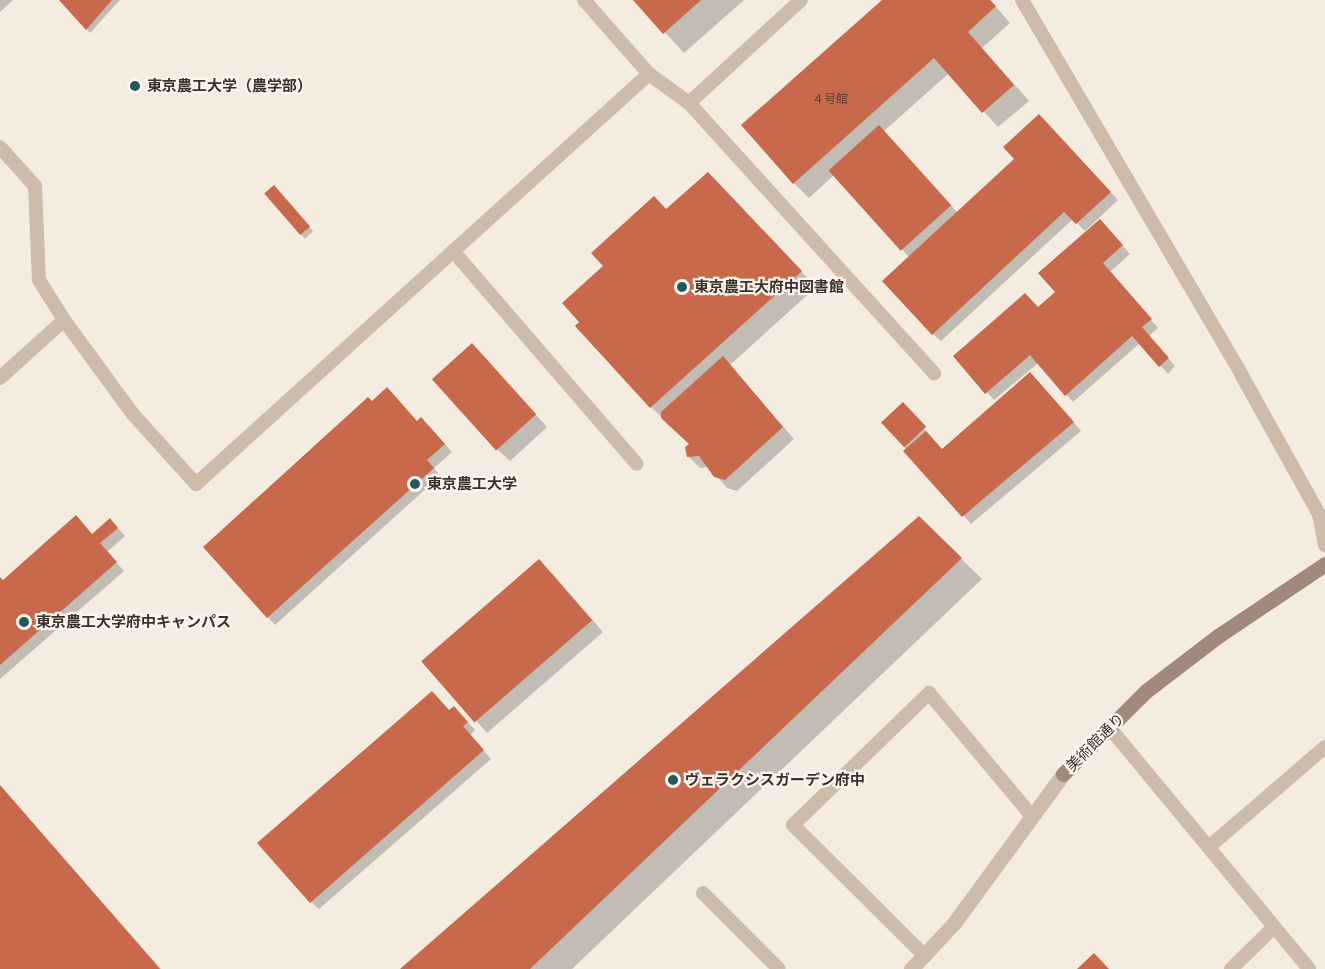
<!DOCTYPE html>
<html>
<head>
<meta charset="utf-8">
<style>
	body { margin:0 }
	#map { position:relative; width:1325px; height:969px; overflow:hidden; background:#f4ebe1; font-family:"Golos Text","Noto Sans JP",sans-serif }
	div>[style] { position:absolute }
	.shadow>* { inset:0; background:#0003; transform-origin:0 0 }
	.building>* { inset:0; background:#c8694b; transform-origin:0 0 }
	.lane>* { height:14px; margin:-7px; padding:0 7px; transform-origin:7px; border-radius:7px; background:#cdbbac }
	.street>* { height:15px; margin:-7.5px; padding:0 7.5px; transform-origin:7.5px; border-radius:7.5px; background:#cdbbac }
	.secondary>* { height:15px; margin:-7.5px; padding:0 7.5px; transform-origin:7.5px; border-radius:7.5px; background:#a18a7d }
	.dots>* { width:16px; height:16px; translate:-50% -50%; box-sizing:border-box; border:3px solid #fbf5ee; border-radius:50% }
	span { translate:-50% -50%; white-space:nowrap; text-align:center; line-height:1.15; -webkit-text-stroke:4.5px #fbf5ee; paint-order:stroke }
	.number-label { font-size:12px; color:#5e3e33 }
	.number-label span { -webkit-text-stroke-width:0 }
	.poi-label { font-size:15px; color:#3b302b; font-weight:700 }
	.left { translate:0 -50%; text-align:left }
	.street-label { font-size:15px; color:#3b302b }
</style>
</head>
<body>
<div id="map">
	<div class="shadow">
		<i style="clip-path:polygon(0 0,13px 0,0 12px)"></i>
		<i style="clip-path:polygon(61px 0,120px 0,90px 33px)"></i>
		<i style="clip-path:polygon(635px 0,744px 0,684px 53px)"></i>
		<i style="clip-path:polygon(885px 0,990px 0,1010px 23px,982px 48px,1029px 101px,998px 127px,949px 73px,883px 132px,958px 213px,1016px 159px,1047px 123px,1118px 200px,1085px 231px,1073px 219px,941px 341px,933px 334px,910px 258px,834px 175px,809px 198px,794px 183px)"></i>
		<i style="clip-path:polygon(723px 189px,816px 287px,730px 365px,794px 439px,737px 491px,727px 488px,709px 467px,700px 468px,688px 456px,690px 444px,651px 407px,667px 211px)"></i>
		<i style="left:277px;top:190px;width:55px;height:11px;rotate:49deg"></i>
		<i style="clip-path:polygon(1108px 229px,1130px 254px,1110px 272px,1158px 328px,1149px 336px,1175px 366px,1168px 374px,1140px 343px,1073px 402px,1038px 363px,994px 400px,955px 356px,1038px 309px,1057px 293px)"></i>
		<i style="clip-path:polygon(483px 357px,547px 427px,510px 461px,498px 450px)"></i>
		<i style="clip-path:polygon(1038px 381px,1081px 431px,971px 524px,883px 422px,903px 404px,943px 451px)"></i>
		<i style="clip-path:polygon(372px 403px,429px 426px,452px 452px,434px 468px,440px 476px,275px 625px,268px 617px)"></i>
		<i style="clip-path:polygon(919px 518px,982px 579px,572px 969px,402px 969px)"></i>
		<i style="clip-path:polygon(118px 528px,125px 536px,107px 552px,124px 571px,0 679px,0 578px,3px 582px,93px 535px)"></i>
		<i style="clip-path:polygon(551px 572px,603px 632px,487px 733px,424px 662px)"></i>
		<i style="clip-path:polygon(450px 712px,462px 716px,475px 730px,470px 735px,491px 759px,319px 909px,311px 902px)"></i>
		<i style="clip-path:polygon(0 787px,9px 796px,161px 969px,0 969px)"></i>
	</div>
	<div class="building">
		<i style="clip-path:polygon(59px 0,112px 0,86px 30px)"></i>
		<i style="clip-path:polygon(633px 0,701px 0,663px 34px)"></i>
		<i style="clip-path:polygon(882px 0,990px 0,996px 6px,968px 32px,1014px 85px,982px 113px,934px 58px,793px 184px,741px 125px)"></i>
		<i style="clip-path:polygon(1039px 114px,1111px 192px,1076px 224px,1064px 212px,932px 335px,882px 281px,1014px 159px,1003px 147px)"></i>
		<i style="left:879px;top:125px;width:108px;height:68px;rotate:48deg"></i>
		<i style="clip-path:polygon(708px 172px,802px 271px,650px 408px,575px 326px,579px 322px,562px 303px,603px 266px,591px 253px,654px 196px,666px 209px)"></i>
		<i style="left:274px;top:185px;width:55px;height:13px;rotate:49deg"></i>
		<i style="clip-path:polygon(1100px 219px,1123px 245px,1103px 263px,1152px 319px,1142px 327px,1169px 358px,1159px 367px,1132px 336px,1065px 396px,1030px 355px,985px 394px,953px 356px,1025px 293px,1038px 307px,1055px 292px,1038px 273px)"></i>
		<i style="left:472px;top:343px;width:96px;height:54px;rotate:48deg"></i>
		<i style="clip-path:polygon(723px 356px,783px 427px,725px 480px,714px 477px,699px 456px,687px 457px,685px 447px,689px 444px,661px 418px,661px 412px)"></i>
		<i style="clip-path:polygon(1030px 372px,1074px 422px,962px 517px,903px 451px,926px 431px,942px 449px)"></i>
		<i style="clip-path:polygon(387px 387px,417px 421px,421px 417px,445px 444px,427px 460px,434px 468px,267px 618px,203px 547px,368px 397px,372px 401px)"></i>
		<i style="left:903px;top:402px;width:34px;height:30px;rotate:47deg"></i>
		<i style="clip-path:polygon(76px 515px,92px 534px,110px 518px,118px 528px,100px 543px,117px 562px,0 665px,0 577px,3px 580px)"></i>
		<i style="clip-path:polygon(919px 516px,962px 558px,530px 969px,400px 969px)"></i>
		<i style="left:539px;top:559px;width:81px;height:156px;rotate:49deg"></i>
		<i style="clip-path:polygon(432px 691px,449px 710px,454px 706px,468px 722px,463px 726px,484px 750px,310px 903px,257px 843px)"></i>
		<i style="clip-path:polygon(0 785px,160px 969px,0 969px)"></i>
		<i style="clip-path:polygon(1094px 953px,1109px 969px,1077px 969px)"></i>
	</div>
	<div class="lane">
		<i style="left:584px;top:0;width:98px;rotate:48.7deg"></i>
		<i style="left:649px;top:74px;width:49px;rotate:35.9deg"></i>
		<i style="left:689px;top:103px;width:152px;rotate:-42.6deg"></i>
		<i style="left:1022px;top:0;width:433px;rotate:59.6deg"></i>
		<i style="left:1241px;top:374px;width:160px;rotate:60.9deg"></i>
		<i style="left:1319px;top:514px;width:32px;rotate:79deg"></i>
		<i style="left:689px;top:103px;width:365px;rotate:47.8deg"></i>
		<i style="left:0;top:147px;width:52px;rotate:48.1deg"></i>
		<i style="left:35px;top:186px;width:94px;rotate:87.6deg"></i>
		<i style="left:39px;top:280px;width:47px;rotate:58deg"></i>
		<i style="left:64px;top:320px;width:115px;rotate:53.8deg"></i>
		<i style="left:132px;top:413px;width:96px;rotate:48deg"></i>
		<i style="left:196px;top:484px;width:611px;rotate:-42.15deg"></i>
		<i style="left:453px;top:251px;width:281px;rotate:49.2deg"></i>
		<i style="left:0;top:378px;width:86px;rotate:-42.2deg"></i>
		<i style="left:1109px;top:727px;width:314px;rotate:50.4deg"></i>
		<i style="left:1210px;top:846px;width:152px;rotate:-40.7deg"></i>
		<i style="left:703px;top:893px;width:107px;rotate:45deg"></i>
		<i style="left:925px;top:956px;width:186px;rotate:-135.2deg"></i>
		<i style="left:793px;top:825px;width:190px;rotate:-44.1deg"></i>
		<i style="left:929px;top:693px;width:159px;rotate:50.1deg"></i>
		<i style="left:1231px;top:969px;width:60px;rotate:-44.3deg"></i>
	</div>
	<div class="street">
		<i style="left:911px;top:969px;width:63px;rotate:-46.9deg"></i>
		<i style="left:954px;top:923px;width:185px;rotate:-53.8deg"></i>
	</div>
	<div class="secondary">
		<i style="left:1063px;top:774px;width:117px;rotate:-45deg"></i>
		<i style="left:1146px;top:691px;width:91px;rotate:-37.4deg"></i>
		<i style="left:1218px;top:636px;width:129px;rotate:-33.9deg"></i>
	</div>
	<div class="dots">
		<i style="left:135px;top:86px;background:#1f5a5e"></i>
		<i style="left:682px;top:287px;background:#1f5a5e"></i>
		<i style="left:415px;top:484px;background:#1f5a5e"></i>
		<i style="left:24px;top:622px;background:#1f5a5e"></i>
		<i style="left:673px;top:780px;background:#1f5a5e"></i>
	</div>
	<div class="number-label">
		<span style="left:830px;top:99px">４号館</span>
	</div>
	<div class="poi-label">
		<span class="left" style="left:147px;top:86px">東京農工大学（農学部）</span>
		<span class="left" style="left:694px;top:287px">東京農工大府中図書館</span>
		<span class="left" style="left:427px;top:484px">東京農工大学</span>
		<span class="left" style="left:36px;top:622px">東京農工大学府中キャンパス</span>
		<span class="left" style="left:685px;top:780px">ヴェラクシスガーデン府中</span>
	</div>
	<div class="street-label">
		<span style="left:1095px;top:742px;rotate:-45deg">美術館通り</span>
	</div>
</div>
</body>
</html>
